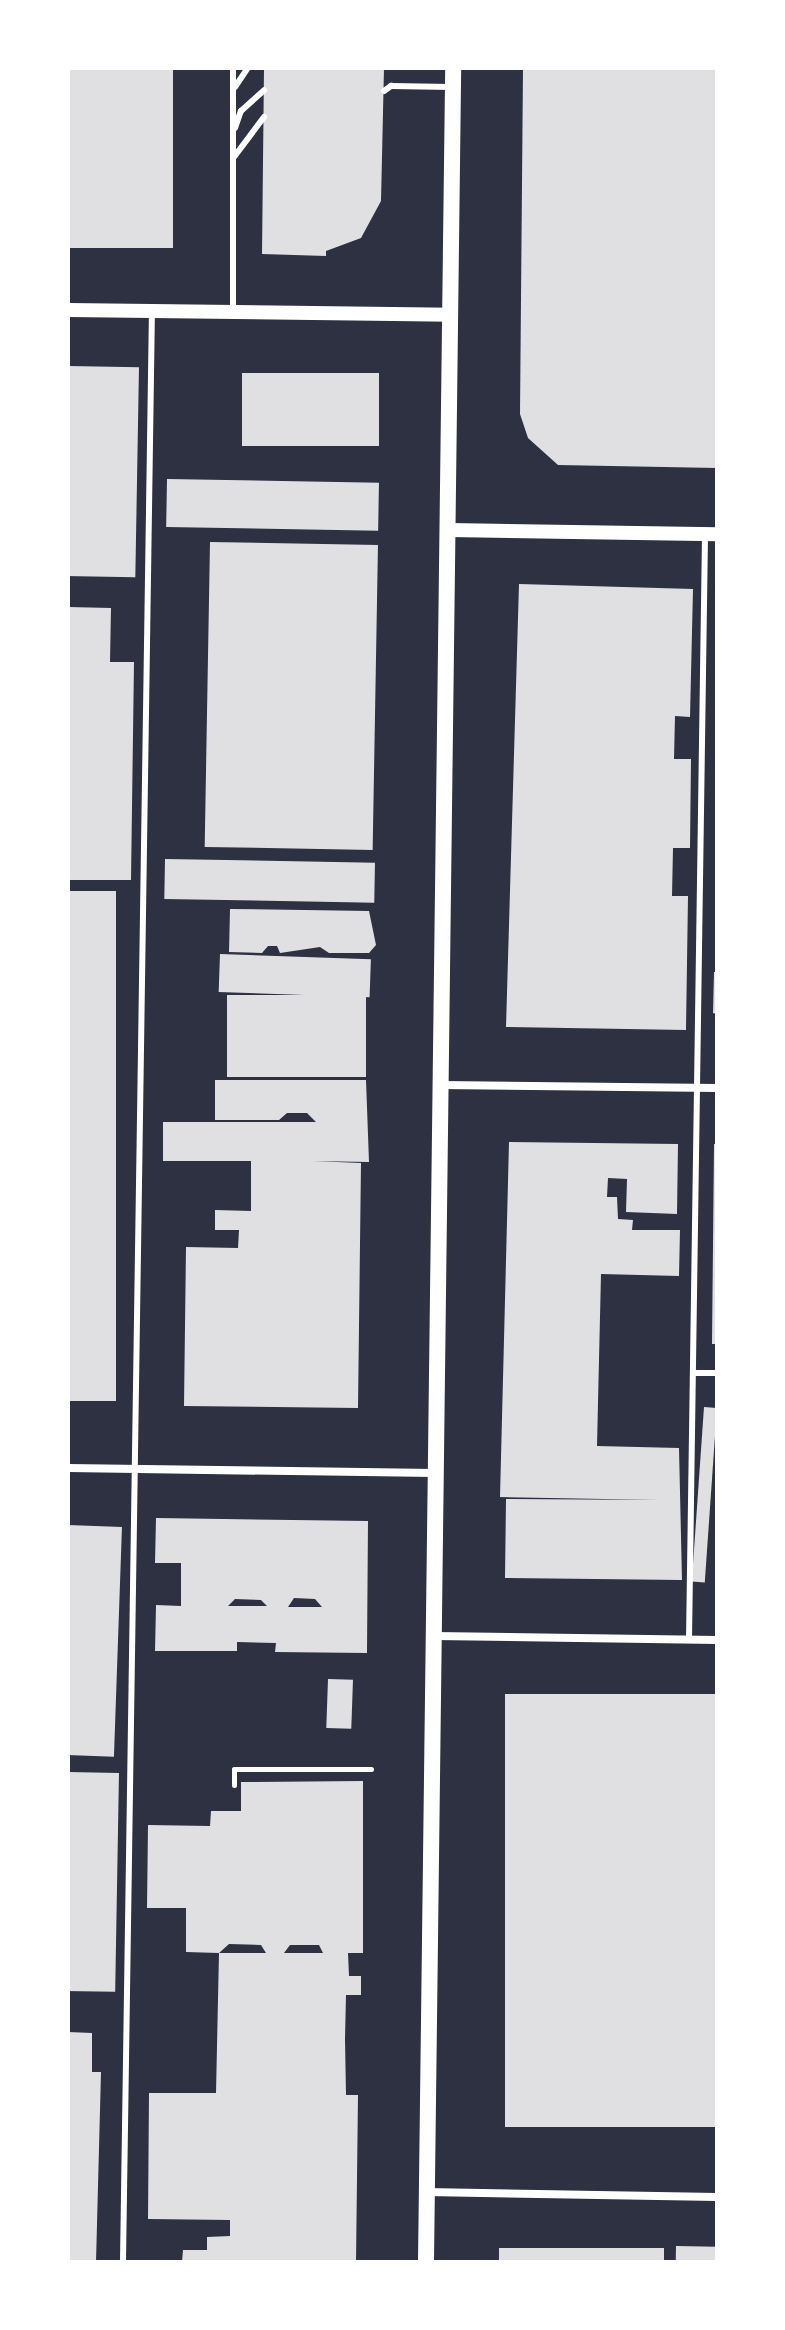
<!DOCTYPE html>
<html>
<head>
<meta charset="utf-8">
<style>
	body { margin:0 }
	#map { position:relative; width:785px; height:2330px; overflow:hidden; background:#2d3142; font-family:"PT Sans",sans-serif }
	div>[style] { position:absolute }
	.building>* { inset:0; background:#e0e0e3; transform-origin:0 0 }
	.path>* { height:5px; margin:-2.5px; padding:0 2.5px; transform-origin:2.5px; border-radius:2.5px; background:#fff }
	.service>* { height:6px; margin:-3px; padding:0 3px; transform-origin:3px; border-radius:3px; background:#fff }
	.minor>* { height:8px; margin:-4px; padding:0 4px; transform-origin:4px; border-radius:4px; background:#fff }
	.tertiary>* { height:14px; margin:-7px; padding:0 7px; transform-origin:7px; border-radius:7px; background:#fff }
	.secondary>* { height:16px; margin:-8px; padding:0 8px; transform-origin:8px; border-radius:8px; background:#fff }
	span { translate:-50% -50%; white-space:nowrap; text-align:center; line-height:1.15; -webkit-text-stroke:8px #fff; paint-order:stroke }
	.frame { position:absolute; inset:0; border:70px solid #fff; pointer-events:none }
</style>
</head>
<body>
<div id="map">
	<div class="building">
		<i style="left:68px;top:68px;width:105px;height:180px"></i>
		<i style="clip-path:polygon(264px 68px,384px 68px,381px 201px,361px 238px,326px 251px,326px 256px,262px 254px)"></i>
		<i style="clip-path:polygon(523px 68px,717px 68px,717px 468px,558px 465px,528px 438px,520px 414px)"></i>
		<i style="left:68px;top:366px;width:71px;height:210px;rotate:1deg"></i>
		<i style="left:242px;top:373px;width:137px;height:73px"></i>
		<i style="left:167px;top:479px;width:212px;height:48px;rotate:1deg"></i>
		<i style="left:210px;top:542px;width:168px;height:305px;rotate:1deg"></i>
		<i style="clip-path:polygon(519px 584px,693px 589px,690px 717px,675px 716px,674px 759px,691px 759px,690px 848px,673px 848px,672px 896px,688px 896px,686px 1030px,506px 1027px)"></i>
		<i style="clip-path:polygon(68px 607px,111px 608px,110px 662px,134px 662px,131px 880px,68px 880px)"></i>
		<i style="left:165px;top:859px;width:210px;height:40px;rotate:1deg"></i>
		<i style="left:116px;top:891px;width:510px;height:48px;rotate:90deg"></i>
		<i style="clip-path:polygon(230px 909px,369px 911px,376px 945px,369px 953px,329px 953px,320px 947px,280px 953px,277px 946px,268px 946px,262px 953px,229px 952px)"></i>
		<i style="left:220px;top:954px;width:151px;height:38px;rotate:2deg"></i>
		<i style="clip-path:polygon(714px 972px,717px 972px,717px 1014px,713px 1013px)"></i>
		<i style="left:366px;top:995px;width:82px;height:139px;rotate:90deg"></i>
		<i style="clip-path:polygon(215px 1080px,366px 1080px,369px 1162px,312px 1161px,361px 1163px,358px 1408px,184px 1406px,186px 1247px,238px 1248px,239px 1230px,215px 1230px,215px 1210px,251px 1211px,251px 1161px,163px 1161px,163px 1122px,316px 1122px,307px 1113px,287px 1113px,279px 1120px,215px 1120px)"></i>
		<i style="clip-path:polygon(509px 1142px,678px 1144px,677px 1214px,626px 1212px,627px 1179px,608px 1178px,607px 1197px,617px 1197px,618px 1219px,633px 1220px,632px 1230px,680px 1230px,679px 1276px,601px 1274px,597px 1446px,679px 1448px,682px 1580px,505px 1578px,506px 1499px,660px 1500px,500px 1497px)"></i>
		<i style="clip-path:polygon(714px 1144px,717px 1144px,717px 1344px,712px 1344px)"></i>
		<i style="left:704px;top:1407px;width:13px;height:175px;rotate:4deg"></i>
		<i style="clip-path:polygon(evenodd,156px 1518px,368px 1521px,367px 1653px,275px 1652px,276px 1643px,237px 1642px,237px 1651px,155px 1651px,156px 1605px,181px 1606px,181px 1563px,155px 1563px,156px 1518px,294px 1598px,315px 1599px,322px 1607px,288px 1607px,294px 1598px,156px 1518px,235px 1599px,261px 1600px,267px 1606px,228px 1606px,235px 1599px)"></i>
		<i style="left:68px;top:1525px;width:54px;height:230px;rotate:2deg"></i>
		<i style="left:328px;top:1679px;width:25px;height:49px;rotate:2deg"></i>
		<i style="left:505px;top:1694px;width:212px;height:433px"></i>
		<i style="left:68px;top:1772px;width:51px;height:219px;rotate:1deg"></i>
		<i style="clip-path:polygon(evenodd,363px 1781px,363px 1953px,348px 1953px,349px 1976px,361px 1976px,361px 1995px,346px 1995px,345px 2039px,346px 2095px,358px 2095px,356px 2262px,182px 2262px,183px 2250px,207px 2250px,207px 2237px,230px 2236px,230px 2220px,148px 2219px,149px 2093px,216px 2093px,219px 1953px,186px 1952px,186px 1908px,147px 1908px,148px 1825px,210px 1826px,211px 1811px,241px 1811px,241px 1782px,363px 1781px,229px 1944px,261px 1945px,266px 1953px,219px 1953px,229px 1944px,363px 1781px,290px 1945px,319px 1945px,323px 1953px,284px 1953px,290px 1945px)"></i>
		<i style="clip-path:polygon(68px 2032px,92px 2033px,92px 2072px,101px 2072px,96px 2262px,68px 2262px)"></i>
		<i style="left:676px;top:2246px;width:41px;height:16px;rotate:1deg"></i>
		<i style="left:499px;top:2248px;width:165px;height:14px"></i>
	</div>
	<div class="path">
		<i style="left:234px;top:1785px;width:16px;rotate:-90deg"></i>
		<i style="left:234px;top:1769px;width:137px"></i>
	</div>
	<div class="service">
		<i style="left:235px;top:87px;width:23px;rotate:-56deg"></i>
		<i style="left:384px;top:91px;width:9px;rotate:-36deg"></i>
		<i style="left:391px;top:86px;width:60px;rotate:1deg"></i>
		<i style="left:235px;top:128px;width:18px;rotate:-71deg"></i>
		<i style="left:241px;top:111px;width:31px;rotate:-42deg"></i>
		<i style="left:234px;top:157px;width:50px;rotate:-53.1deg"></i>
		<i style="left:233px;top:312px;width:244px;rotate:-90deg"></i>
		<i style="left:693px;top:1373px;width:24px"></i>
		<i style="left:689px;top:1640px;width:1105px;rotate:-89.17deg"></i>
		<i style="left:123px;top:2262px;width:1951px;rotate:-89.15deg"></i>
	</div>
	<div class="minor">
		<i style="left:441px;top:1085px;width:276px;rotate:0.6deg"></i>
		<i style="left:68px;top:1468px;width:367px;rotate:0.8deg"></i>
		<i style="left:434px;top:1636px;width:283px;rotate:0.8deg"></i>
		<i style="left:426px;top:2192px;width:291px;rotate:1deg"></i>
	</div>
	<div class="tertiary">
		<i style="left:68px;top:310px;width:383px;rotate:0.7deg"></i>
		<i style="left:449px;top:530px;width:268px;rotate:0.9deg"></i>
	</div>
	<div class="secondary">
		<i style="left:426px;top:2262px;width:2194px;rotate:-89.29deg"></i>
	</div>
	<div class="frame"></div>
</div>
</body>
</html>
